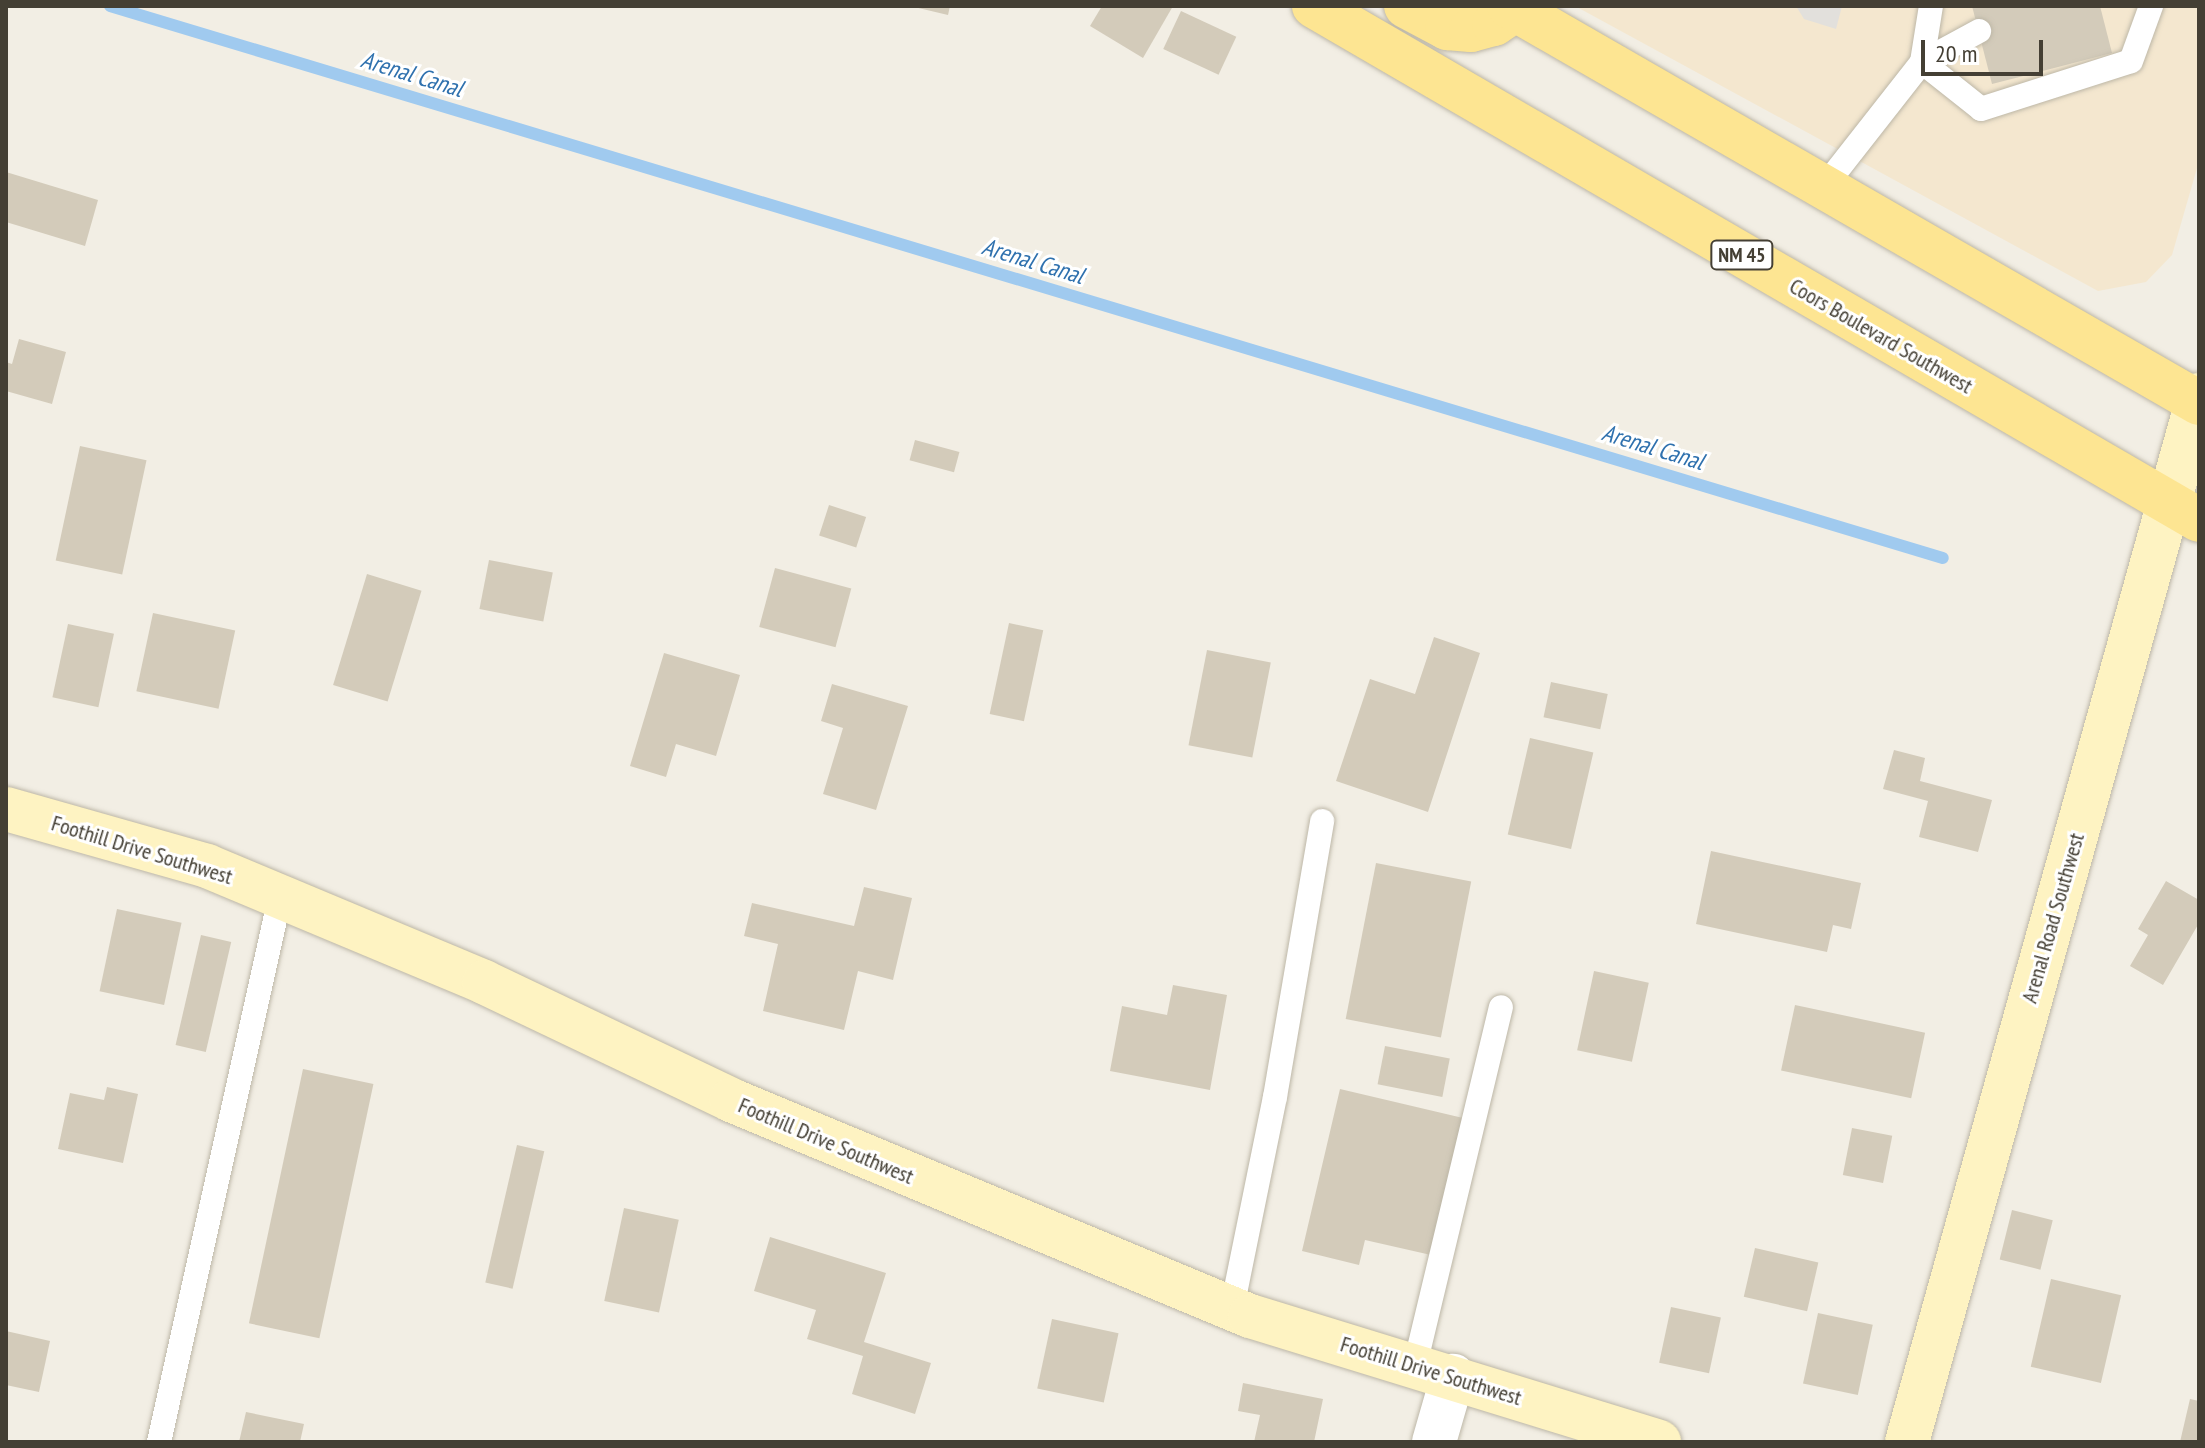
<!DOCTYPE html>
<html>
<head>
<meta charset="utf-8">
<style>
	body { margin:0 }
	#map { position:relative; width:2205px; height:1448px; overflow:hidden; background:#f2eee4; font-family:"PT Sans Narrow",sans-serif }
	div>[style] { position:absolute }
	.commercial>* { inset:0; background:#f4e7cf }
	.parking>* { inset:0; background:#e2e0dc }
	.stream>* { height:12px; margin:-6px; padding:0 6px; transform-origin:6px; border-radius:6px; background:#a0caef }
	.building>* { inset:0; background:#d3cbba; transform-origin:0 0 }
	.roads { filter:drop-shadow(0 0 2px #bdb7a7) drop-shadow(0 0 2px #bdb7a7) }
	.lane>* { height:24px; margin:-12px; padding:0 12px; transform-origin:12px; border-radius:12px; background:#fff }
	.street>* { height:44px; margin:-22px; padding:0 22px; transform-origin:22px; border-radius:22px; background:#fff }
	.secondary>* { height:44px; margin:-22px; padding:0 22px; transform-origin:22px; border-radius:22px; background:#fef3c2 }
	.primary>* { height:44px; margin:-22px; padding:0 22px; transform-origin:22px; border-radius:22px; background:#fde592 }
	span { translate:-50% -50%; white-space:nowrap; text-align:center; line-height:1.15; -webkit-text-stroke:6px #fff; paint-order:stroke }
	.shield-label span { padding:2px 6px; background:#fff; border:2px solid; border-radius:6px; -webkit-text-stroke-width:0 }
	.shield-label { font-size:20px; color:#443f34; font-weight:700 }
	.street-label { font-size:22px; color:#443f34 }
	.water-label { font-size:24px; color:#2f71ae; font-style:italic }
	.frame { position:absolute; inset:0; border:8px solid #443f34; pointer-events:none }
	.scale { position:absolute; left:1921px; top:40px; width:122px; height:36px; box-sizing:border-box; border:4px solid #443f34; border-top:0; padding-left:10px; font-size:24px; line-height:28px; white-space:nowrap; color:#443f34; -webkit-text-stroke:6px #fff; paint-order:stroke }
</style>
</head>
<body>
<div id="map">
	<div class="commercial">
		<i style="clip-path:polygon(1575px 6px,2199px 6px,2199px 161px,2172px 255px,2146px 282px,2098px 291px)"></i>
	</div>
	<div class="parking">
		<i style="clip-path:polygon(1796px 6px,1842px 6px,1836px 29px,1804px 19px)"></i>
	</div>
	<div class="stream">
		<i style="left:110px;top:6px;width:1914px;rotate:16.76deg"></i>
	</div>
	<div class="building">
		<i style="clip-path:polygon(910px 6px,950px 6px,948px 15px)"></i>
		<i style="clip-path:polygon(1102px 6px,1173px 6px,1143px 58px,1090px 26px)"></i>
		<i style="clip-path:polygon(1972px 6px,2100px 6px,2112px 53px,1992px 84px)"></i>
		<i style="left:1181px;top:11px;width:61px;height:42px;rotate:25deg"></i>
		<i style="clip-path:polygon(6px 172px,98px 200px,85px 246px,6px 222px)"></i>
		<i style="clip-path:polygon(19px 339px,66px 352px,52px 404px,6px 391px,6px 362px,12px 364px)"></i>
		<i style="left:915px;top:440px;width:46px;height:21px;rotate:15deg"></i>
		<i style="left:80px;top:446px;width:68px;height:117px;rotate:12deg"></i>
		<i style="left:829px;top:505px;width:39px;height:32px;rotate:18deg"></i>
		<i style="left:489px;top:560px;width:65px;height:50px;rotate:11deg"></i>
		<i style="left:775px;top:568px;width:79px;height:61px;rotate:15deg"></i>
		<i style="left:367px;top:574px;width:57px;height:116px;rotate:17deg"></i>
		<i style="left:153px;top:613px;width:84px;height:80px;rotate:12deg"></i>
		<i style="left:1009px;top:623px;width:35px;height:93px;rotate:12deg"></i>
		<i style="left:68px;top:624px;width:47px;height:75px;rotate:12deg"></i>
		<i style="clip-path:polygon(1434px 637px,1480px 653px,1428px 812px,1336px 781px,1370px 679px,1415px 694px)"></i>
		<i style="left:1207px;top:650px;width:65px;height:97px;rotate:11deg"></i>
		<i style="clip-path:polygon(664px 653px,740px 675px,716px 756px,676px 744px,666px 777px,630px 766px)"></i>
		<i style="left:1551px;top:682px;width:58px;height:36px;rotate:12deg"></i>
		<i style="clip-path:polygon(832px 684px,908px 706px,876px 810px,823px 794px,843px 728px,821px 721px)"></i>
		<i style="left:1530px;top:738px;width:65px;height:99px;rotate:13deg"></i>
		<i style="clip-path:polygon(1894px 750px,1925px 758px,1920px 781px,1992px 800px,1978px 852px,1919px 837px,1928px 801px,1883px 789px)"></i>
		<i style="clip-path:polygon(1711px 851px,1861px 883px,1851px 929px,1833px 925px,1827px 952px,1696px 924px)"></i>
		<i style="left:1376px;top:863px;width:97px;height:159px;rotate:11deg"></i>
		<i style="clip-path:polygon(2166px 881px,2199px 900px,2199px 923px,2163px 985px,2130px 966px,2148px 935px,2138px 929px)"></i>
		<i style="clip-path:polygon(864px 887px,912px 898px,893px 980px,858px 971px,844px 1030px,763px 1011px,778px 944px,744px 936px,752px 903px,854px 926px)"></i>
		<i style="left:117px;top:909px;width:66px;height:84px;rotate:12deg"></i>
		<i style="left:201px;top:935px;width:31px;height:113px;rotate:13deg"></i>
		<i style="left:1594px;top:971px;width:56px;height:81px;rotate:12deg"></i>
		<i style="clip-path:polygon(1173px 985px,1227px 995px,1210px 1090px,1110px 1071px,1122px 1006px,1167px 1015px)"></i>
		<i style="left:1795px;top:1005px;width:133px;height:67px;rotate:12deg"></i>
		<i style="left:1385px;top:1046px;width:66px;height:39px;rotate:11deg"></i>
		<i style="left:303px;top:1069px;width:72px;height:260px;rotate:12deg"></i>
		<i style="clip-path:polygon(107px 1087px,138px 1094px,123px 1163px,58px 1149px,70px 1093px,104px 1100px)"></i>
		<i style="clip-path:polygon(1340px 1089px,1463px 1118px,1431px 1255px,1365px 1240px,1359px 1265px,1302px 1251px)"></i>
		<i style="left:1852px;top:1128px;width:41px;height:48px;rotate:11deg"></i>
		<i style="left:517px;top:1145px;width:28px;height:141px;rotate:13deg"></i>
		<i style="left:624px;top:1208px;width:56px;height:95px;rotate:12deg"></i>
		<i style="left:2012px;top:1210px;width:42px;height:51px;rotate:14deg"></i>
		<i style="clip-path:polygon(770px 1237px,886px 1273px,864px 1342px,931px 1363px,915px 1414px,852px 1394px,863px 1356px,807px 1339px,816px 1310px,754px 1291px)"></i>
		<i style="left:1755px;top:1248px;width:65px;height:50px;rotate:13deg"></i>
		<i style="left:2051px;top:1279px;width:72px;height:90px;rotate:13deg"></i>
		<i style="left:1671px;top:1307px;width:51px;height:57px;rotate:12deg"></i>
		<i style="left:1818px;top:1313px;width:56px;height:72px;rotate:12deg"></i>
		<i style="left:1052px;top:1319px;width:68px;height:71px;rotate:12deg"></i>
		<i style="clip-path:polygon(6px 1331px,50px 1341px,39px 1392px,6px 1385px)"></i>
		<i style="clip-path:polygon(1243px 1383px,1323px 1399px,1314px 1442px,1254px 1442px,1260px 1415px,1238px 1411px)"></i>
		<i style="clip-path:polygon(2190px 1399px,2199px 1401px,2199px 1442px,2180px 1442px)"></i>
		<i style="clip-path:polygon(246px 1412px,304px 1424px,300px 1442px,239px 1442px)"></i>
	</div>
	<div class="roads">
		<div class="lane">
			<i style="left:1922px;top:62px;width:65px;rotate:-28.5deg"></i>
			<i style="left:1922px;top:62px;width:57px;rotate:-80.9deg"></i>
			<i style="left:1824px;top:187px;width:159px;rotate:-51.9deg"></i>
			<i style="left:1922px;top:62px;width:75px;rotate:38.5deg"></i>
			<i style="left:1981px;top:109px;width:157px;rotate:-17.7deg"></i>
			<i style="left:2131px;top:61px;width:59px;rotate:-70deg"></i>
			<i style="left:1232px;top:1308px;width:215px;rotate:-78.5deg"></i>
			<i style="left:1275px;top:1097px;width:280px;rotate:-80.3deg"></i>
			<i style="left:1415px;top:1365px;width:368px;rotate:-76.5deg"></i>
			<i style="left:159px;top:1442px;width:558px;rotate:-77.48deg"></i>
		</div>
		<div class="street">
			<i style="left:1434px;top:1442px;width:69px;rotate:-73.9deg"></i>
		</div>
		<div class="secondary">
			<i style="left:6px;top:809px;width:209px;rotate:15.8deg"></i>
			<i style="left:207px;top:866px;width:300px;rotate:22.7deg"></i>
			<i style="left:484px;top:982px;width:274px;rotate:25.5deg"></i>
			<i style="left:731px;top:1100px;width:562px;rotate:22.6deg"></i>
			<i style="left:1250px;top:1316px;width:428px;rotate:17.1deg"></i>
			<i style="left:1907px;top:1442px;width:1087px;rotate:-74.42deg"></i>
		</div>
		<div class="primary">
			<i style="left:1314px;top:6px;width:1023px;rotate:30.15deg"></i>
			<i style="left:1406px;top:6px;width:47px;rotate:28.2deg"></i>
			<i style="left:1447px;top:28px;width:24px;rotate:5deg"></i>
			<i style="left:1471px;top:30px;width:24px;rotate:-15deg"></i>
			<i style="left:1494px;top:24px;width:25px;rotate:-34deg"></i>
			<i style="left:1509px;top:6px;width:796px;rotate:29.91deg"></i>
		</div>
	</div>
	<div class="shield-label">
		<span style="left:1742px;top:255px">NM 45</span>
	</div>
	<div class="street-label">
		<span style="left:1881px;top:336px;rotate:30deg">Coors Boulevard Southwest</span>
		<span style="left:142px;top:850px;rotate:17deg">Foothill Drive Southwest</span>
		<span style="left:2053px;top:918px;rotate:-74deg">Arenal Road Southwest</span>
		<span style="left:826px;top:1141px;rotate:23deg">Foothill Drive Southwest</span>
		<span style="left:1431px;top:1371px;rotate:17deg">Foothill Drive Southwest</span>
	</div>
	<div class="water-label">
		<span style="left:412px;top:74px;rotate:17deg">Arenal Canal</span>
		<span style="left:1033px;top:261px;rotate:17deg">Arenal Canal</span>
		<span style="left:1653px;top:447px;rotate:17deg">Arenal Canal</span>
	</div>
	<div class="frame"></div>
	<div class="scale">20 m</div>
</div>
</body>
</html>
